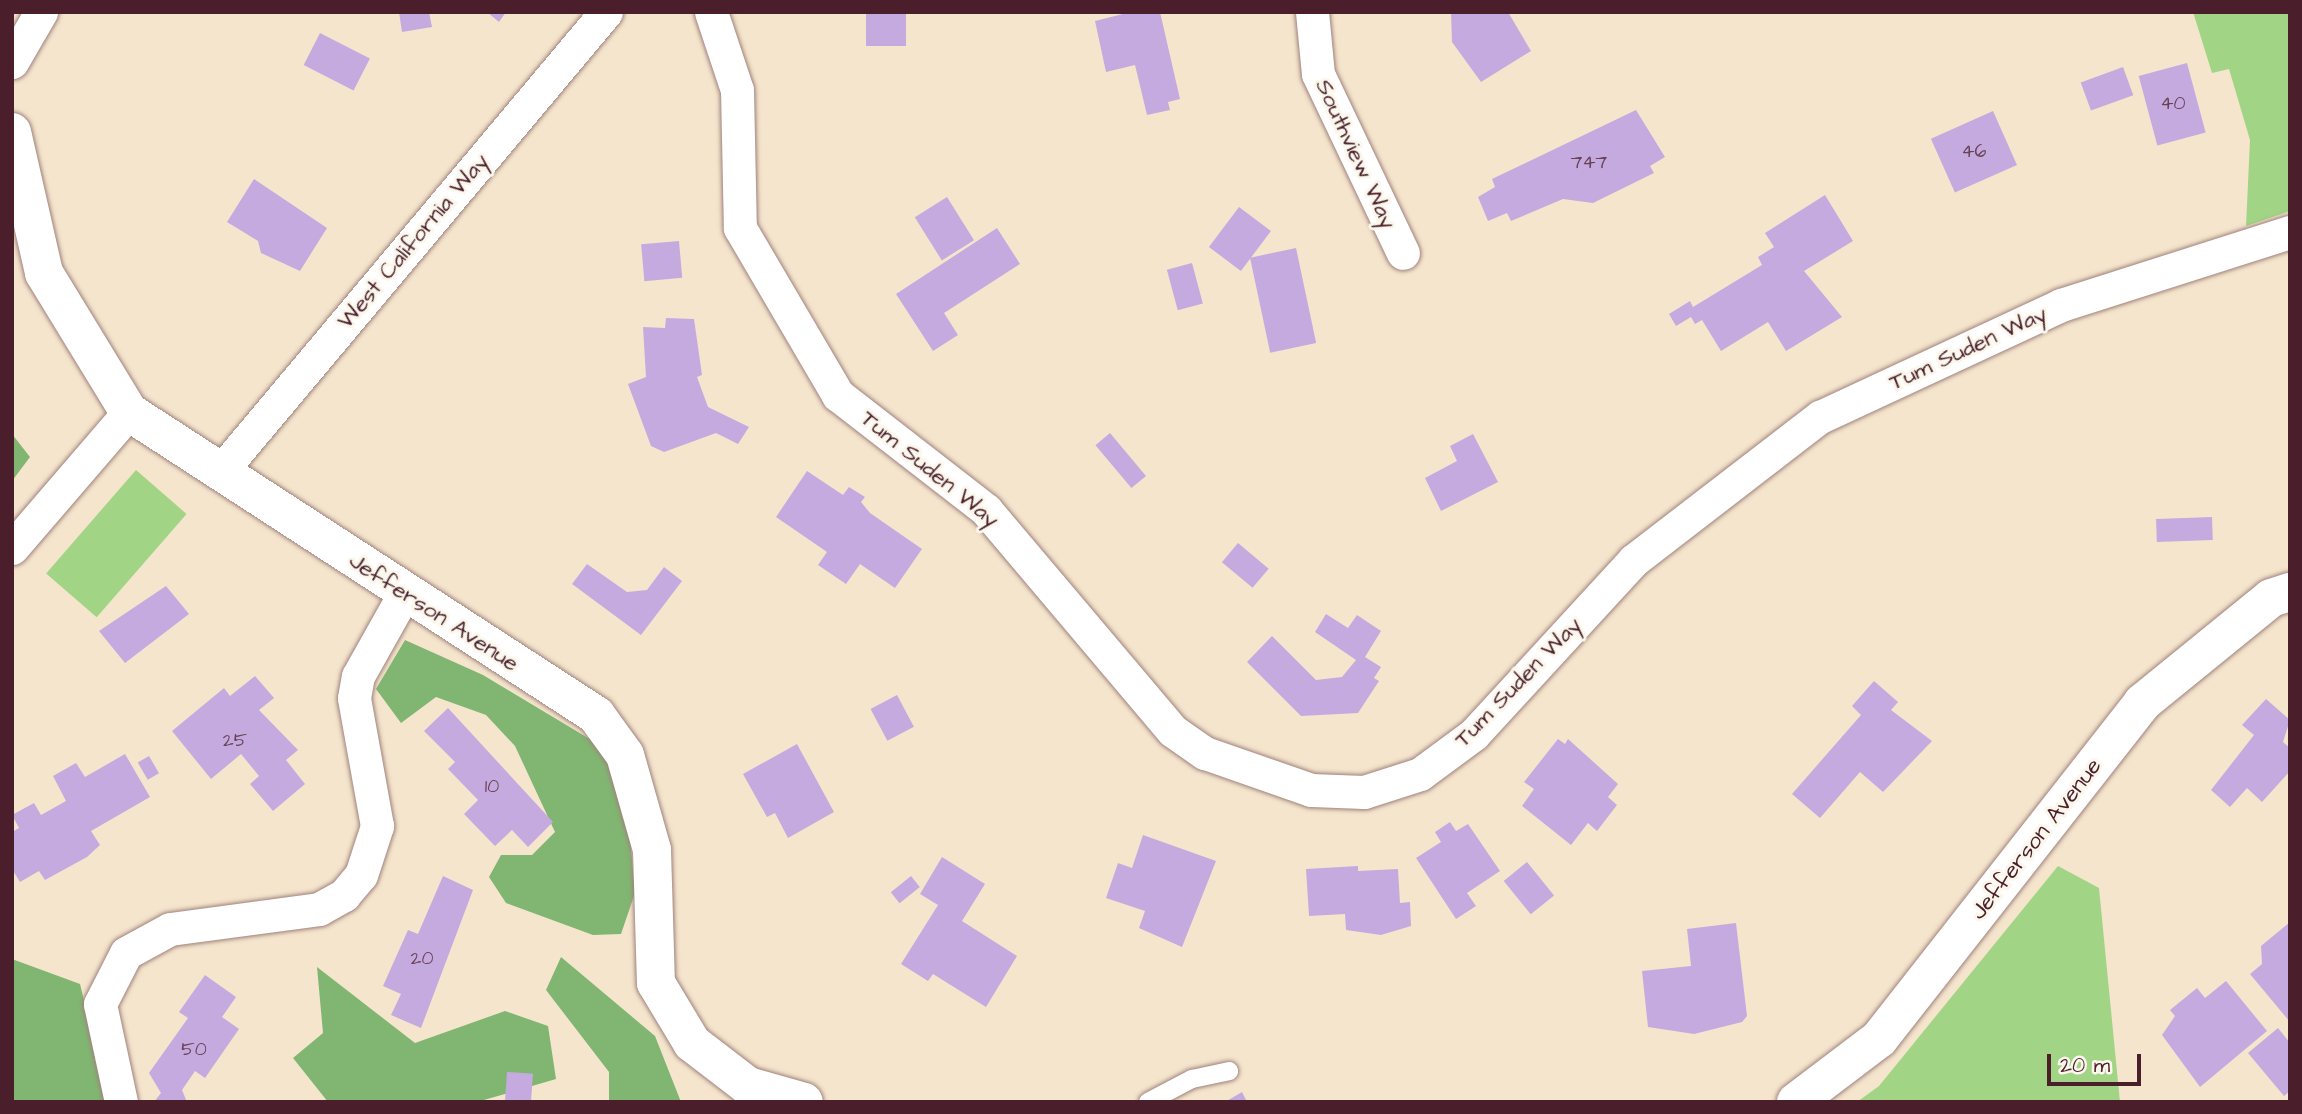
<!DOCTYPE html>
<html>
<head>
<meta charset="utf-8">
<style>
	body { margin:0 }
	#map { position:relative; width:2302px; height:1114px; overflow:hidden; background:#f5e5cd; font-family:"Architects Daughter",sans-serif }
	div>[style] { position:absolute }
	.green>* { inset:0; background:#a1d585; transform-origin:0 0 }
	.forest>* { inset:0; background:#80b672 }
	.building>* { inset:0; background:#c5aae0; transform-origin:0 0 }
	.roads { filter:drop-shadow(0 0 2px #a0827c) drop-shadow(0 0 2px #a0827c) }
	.lane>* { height:18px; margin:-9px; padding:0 9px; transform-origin:9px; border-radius:9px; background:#fff }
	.street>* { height:33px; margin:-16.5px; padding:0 16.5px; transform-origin:16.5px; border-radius:16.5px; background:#fff }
	.secondary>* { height:38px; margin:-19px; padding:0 19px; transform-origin:19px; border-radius:19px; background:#fff }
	span { translate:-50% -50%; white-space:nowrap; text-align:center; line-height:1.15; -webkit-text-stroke:6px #fbf7ec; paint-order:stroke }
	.number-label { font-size:19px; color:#694258 }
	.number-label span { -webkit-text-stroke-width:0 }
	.street-label { font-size:23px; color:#4a1f2b }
	.frame { position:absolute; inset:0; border:14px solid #4a1f2b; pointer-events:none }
	.scale { position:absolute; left:2047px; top:1054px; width:94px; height:32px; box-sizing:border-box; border:4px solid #4a1f2b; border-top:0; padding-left:9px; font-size:21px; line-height:24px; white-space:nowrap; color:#4a1f2b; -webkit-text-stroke:5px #fbf7ec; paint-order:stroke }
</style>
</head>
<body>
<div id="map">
	<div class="green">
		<i style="clip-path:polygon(2193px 12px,2290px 12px,2290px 211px,2246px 226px,2250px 140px,2229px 69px,2212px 73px)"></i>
		<i style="left:136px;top:470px;width:67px;height:137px;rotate:41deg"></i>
		<i style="clip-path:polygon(2058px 866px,2099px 888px,2120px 1102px,1857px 1102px,1879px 1086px)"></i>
	</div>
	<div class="forest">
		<i style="clip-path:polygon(12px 434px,30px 457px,12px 481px)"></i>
		<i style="clip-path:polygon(405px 640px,483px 675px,598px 744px,621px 781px,630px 837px,635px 893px,621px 934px,593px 935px,506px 903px,489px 877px,501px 855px,532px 855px,555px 832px,515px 746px,486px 715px,436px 697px,401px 723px,376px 689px)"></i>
		<i style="clip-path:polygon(561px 957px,655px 1036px,681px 1102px,609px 1102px,609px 1072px,546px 990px)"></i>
		<i style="clip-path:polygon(12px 959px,80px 984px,109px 1102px,12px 1102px)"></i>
		<i style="clip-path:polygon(317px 967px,415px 1043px,505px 1011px,548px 1026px,556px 1079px,477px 1102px,328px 1102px,293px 1058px,323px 1033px)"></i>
	</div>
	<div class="building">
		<i style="clip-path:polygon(399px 12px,429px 12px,432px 27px,402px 32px)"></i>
		<i style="clip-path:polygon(487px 12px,506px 12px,499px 22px)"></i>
		<i style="left:866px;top:12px;width:40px;height:34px"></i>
		<i style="clip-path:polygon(1131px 12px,1160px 12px,1180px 99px,1168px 102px,1170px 110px,1147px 115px,1135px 65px,1106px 72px,1095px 21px)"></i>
		<i style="clip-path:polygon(1451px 12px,1508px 12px,1531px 51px,1481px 82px,1452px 42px)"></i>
		<i style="left:320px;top:33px;width:56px;height:36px;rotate:27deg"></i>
		<i style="left:2187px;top:63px;width:72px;height:50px;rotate:75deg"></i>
		<i style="left:2123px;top:67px;width:30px;height:45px;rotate:70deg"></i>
		<i style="clip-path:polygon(1636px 110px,1665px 157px,1650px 166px,1654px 173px,1593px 203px,1563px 199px,1511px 221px,1507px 213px,1488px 221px,1478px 197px,1495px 187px,1492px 179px)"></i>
		<i style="left:1993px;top:111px;width:59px;height:68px;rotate:66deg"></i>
		<i style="clip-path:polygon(254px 179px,327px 228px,300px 271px,261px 253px,258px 241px,227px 222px)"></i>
		<i style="clip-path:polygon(1825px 195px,1853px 241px,1804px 271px,1842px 317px,1786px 351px,1768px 322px,1721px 351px,1702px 320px,1695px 324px,1691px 317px,1676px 326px,1669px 314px,1690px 301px,1693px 307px,1762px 265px,1758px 257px,1774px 247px,1765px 233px)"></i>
		<i style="left:947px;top:197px;width:51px;height:38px;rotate:58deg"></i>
		<i style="left:1239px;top:207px;width:40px;height:50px;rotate:37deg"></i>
		<i style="clip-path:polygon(997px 228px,1020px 264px,944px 313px,958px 335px,933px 351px,896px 294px)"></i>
		<i style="left:679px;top:241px;width:37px;height:38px;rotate:85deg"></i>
		<i style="left:1296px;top:248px;width:97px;height:47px;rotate:78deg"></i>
		<i style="left:1192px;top:263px;width:42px;height:26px;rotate:75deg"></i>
		<i style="clip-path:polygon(666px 318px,694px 319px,702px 375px,697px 377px,708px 407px,749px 427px,738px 444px,716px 433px,664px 452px,651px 446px,628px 384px,646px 377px,643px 327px,665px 328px)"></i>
		<i style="left:1110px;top:433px;width:56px;height:19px;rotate:50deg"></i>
		<i style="clip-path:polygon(1473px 434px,1498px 482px,1441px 511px,1425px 478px,1457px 461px,1450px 446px)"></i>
		<i style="clip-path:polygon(807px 471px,843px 495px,849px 487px,865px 497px,861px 502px,870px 513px,922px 549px,895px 588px,860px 564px,846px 584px,818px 565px,827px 552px,776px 517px)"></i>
		<i style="left:2212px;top:517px;width:23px;height:56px;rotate:88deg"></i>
		<i style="left:1238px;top:543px;width:40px;height:25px;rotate:40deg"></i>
		<i style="clip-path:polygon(587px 564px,627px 592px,647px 590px,664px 567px,682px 581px,641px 635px,572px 584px)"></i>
		<i style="clip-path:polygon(166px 586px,189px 614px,125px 663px,99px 631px)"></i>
		<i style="clip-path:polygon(1326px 614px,1348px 628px,1357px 615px,1381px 631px,1365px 657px,1381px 667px,1374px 678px,1379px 681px,1358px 713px,1301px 716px,1247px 662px,1272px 636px,1316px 680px,1342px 677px,1356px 660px,1315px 632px)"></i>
		<i style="clip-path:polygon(255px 676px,274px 698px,259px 710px,298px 750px,286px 760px,305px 784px,273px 811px,250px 784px,259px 776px,241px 754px,211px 779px,172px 731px,224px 688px,230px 696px)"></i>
		<i style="clip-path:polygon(1874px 681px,1898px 702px,1891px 710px,1932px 741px,1883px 792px,1860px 772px,1820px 818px,1792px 794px,1861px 715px,1852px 706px)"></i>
		<i style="left:897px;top:695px;width:36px;height:30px;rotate:62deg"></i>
		<i style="clip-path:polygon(2266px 699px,2290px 720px,2283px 742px,2290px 748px,2290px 771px,2262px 802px,2247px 788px,2230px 807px,2211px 790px,2254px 735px,2242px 725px)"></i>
		<i style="clip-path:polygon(448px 708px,553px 822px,528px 847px,512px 830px,495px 846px,464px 814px,478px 800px,448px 769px,455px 762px,424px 731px)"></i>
		<i style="clip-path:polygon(1558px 739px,1565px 744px,1568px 739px,1618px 784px,1608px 797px,1617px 805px,1597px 831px,1588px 823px,1571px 845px,1522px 806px,1534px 789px,1524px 782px)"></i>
		<i style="clip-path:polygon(797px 744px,834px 812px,788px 838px,775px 813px,767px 817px,743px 774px)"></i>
		<i style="clip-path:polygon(125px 754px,150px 797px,91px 831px,100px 845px,87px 857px,45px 880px,39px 871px,20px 882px,12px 869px,12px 832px,19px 828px,12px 815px,34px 803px,41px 815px,66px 801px,53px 776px,76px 763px,85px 777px)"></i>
		<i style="left:149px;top:756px;width:20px;height:13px;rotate:60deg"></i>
		<i style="clip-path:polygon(1450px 822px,1456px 831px,1468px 824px,1500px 871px,1467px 893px,1476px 906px,1456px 919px,1416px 858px,1441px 842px,1435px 832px)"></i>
		<i style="clip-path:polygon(1143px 835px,1216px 861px,1182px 947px,1139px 928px,1145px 911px,1106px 898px,1118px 863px,1132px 868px)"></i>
		<i style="clip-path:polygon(942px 857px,985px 884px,962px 921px,1017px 956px,986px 1007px,933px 974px,928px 981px,901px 964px,938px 905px,920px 894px)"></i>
		<i style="left:1527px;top:862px;width:43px;height:30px;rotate:51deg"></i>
		<i style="clip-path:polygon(1358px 866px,1358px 871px,1398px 869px,1400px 903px,1410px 902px,1411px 926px,1381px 935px,1346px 930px,1345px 914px,1309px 916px,1306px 869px)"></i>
		<i style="clip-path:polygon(443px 876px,473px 890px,421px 1028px,391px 1015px,401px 994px,383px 986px,408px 930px,418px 934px)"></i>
		<i style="left:911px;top:876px;width:14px;height:26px;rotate:51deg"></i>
		<i style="clip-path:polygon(2290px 922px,2290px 1022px,2250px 974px,2262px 964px,2261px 946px)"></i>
		<i style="clip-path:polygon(1736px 923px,1747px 1016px,1742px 1022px,1694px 1034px,1648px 1027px,1642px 971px,1691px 966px,1687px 929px)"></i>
		<i style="clip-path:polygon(205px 975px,236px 997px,222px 1017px,239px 1029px,205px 1078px,195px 1071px,182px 1090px,187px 1102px,154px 1102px,161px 1093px,149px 1073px,188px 1018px,179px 1012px)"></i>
		<i style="clip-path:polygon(2226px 981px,2267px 1031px,2200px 1087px,2162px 1035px,2175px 1016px,2170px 1010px,2197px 988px,2205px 998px)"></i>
		<i style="clip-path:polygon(2278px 1028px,2290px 1043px,2290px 1091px,2284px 1096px,2248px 1053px)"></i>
		<i style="left:507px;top:1072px;width:26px;height:30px;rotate:4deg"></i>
		<i style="clip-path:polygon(1242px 1092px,1247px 1102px,1225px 1102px)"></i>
	</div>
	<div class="roads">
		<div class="lane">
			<i style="left:1148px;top:1102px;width:50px;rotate:-27.6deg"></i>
			<i style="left:1192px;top:1079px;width:38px;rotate:-12deg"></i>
		</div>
		<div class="street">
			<i style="left:711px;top:12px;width:82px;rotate:71.6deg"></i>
			<i style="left:737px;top:90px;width:138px;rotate:88.8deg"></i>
			<i style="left:740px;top:228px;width:194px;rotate:59.6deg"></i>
			<i style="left:838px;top:395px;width:187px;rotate:37.8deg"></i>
			<i style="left:986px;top:510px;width:289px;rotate:49.8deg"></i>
			<i style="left:1173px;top:731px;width:39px;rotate:35deg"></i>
			<i style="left:1205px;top:753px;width:112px;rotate:19.2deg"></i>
			<i style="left:1311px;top:790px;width:53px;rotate:2.2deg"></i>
			<i style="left:1364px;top:792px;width:59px;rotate:-17.8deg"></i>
			<i style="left:1420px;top:774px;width:67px;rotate:-36.5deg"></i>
			<i style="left:1474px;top:734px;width:236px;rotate:-47.4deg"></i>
			<i style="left:1634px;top:560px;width:235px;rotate:-37.6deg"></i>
			<i style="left:1820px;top:417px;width:266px;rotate:-24.9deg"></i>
			<i style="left:2061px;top:305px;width:240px;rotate:-17.7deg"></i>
			<i style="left:1312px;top:12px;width:62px;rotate:84.5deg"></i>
			<i style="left:1318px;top:74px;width:198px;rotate:64.6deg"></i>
			<i style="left:12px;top:62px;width:58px;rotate:-59.9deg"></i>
			<i style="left:221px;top:471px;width:599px;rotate:-50.01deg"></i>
			<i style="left:12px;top:548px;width:179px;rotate:-49.3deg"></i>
			<i style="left:121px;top:1102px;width:100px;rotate:-102.1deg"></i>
			<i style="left:100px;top:1004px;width:57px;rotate:-63deg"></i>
			<i style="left:126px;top:953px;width:50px;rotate:-28.6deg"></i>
			<i style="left:170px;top:929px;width:150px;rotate:-7.6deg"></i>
			<i style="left:319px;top:909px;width:29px;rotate:-29deg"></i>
			<i style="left:344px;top:895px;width:26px;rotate:-50deg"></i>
			<i style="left:361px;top:875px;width:52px;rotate:-71.9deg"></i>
			<i style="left:377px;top:826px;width:130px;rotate:-100.2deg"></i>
			<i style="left:354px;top:698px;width:22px;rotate:-80deg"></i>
			<i style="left:358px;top:676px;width:94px;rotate:-60.7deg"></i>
		</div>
		<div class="secondary">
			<i style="left:12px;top:132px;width:145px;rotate:77.2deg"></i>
			<i style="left:44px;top:273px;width:163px;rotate:58.6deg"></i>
			<i style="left:129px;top:412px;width:557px;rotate:32.98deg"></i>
			<i style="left:596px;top:715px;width:49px;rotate:54.1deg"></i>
			<i style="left:625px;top:755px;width:99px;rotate:74.1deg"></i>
			<i style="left:652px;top:850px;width:133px;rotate:88.3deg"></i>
			<i style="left:656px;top:983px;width:70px;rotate:59deg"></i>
			<i style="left:692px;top:1043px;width:71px;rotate:37.5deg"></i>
			<i style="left:748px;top:1086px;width:58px;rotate:15.9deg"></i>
			<i style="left:1796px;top:1102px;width:104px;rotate:-37.2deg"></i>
			<i style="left:1879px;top:1039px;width:427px;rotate:-51.9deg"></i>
			<i style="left:2142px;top:703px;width:166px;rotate:-39.1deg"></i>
			<i style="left:2271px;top:598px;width:20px;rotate:-18deg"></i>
		</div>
	</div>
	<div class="number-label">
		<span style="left:2173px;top:104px">40</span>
		<span style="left:1974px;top:152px">46</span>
		<span style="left:1589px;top:163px">747</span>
		<span style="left:235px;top:741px">25</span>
		<span style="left:492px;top:787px">10</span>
		<span style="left:422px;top:959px">20</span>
		<span style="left:194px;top:1050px">50</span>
	</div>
	<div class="street-label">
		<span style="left:1356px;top:154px;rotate:65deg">Southview Way</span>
		<span style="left:413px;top:241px;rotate:-50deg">West California Way</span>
		<span style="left:1968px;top:348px;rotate:-25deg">Tum Suden Way</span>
		<span style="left:930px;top:469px;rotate:39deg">Tum Suden Way</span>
		<span style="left:434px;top:612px;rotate:33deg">Jefferson Avenue</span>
		<span style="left:1518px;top:682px;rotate:-46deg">Tum Suden Way</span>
		<span style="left:2036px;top:839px;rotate:-52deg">Jefferson Avenue</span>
	</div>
	<div class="frame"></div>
	<div class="scale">20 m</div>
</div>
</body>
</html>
